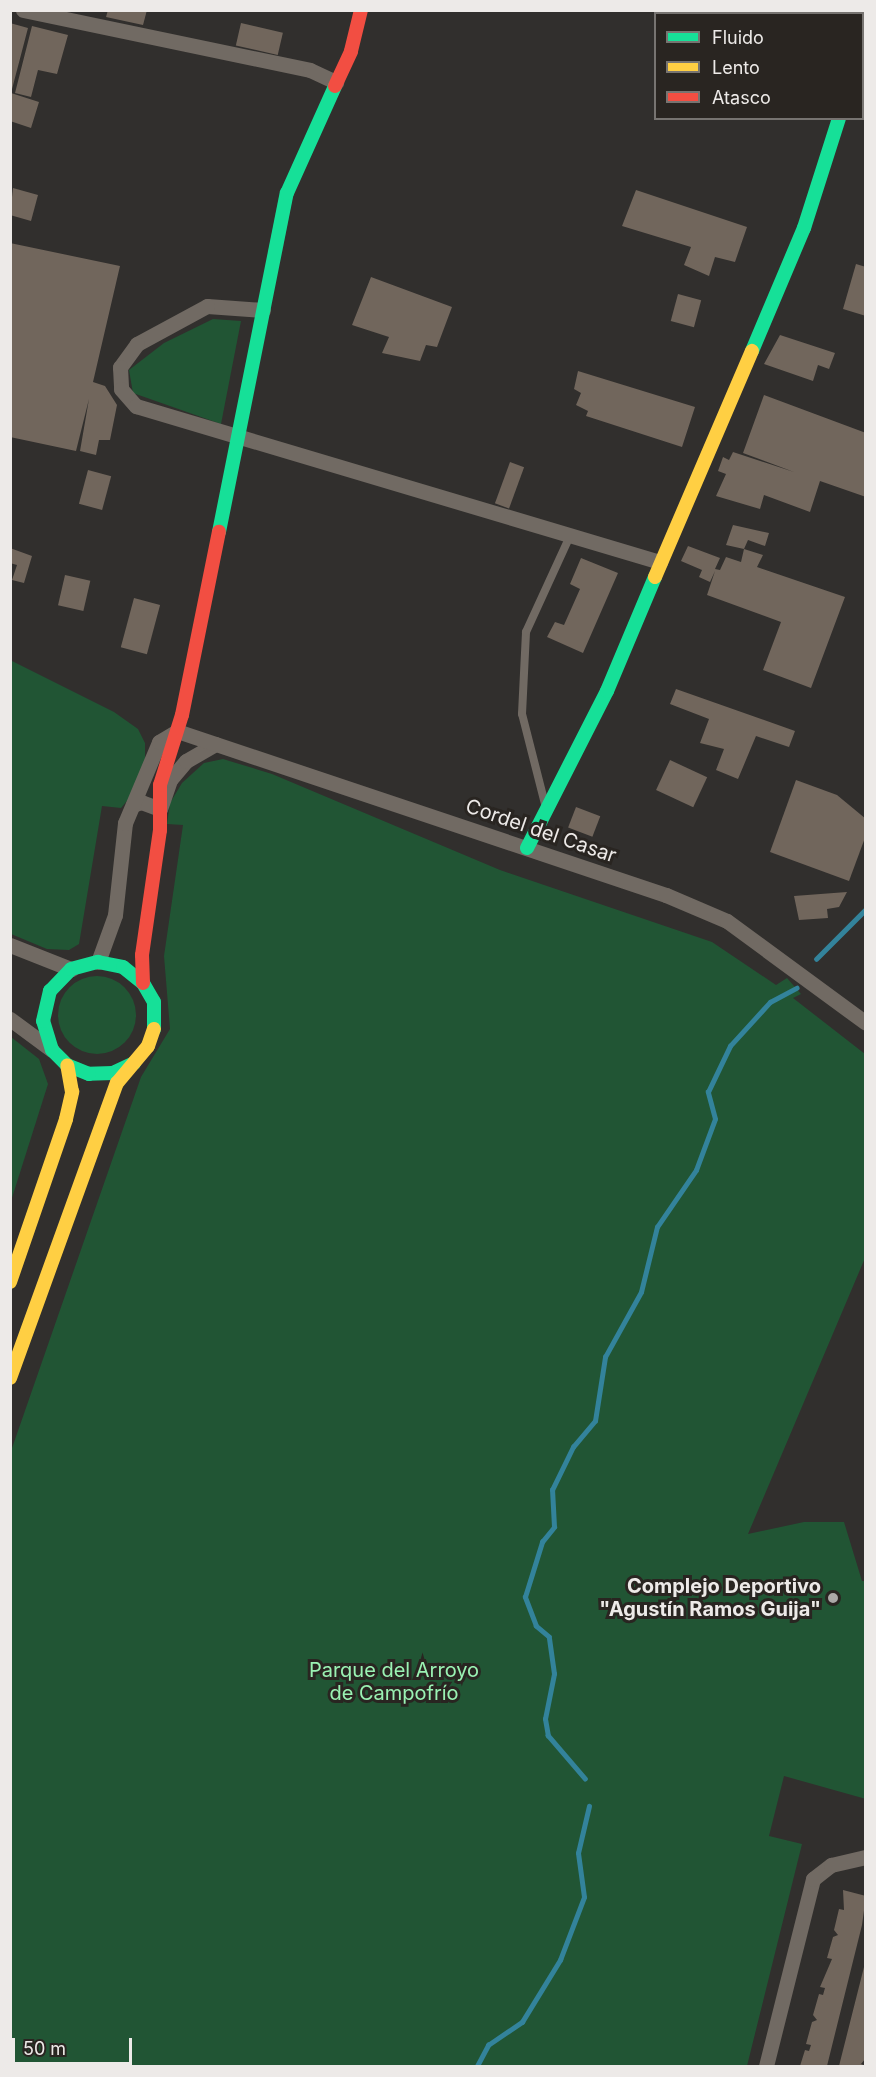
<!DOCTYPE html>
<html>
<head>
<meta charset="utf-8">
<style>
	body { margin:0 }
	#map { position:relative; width:876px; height:2077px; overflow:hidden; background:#312f2d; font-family:Inter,sans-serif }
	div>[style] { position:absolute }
	.green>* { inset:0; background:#215534 }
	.round { border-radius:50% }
	.stream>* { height:4.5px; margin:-2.25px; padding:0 2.25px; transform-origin:2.25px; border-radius:2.25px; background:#33839b }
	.building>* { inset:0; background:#71665c; transform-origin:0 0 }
	.lane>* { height:8px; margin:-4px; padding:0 4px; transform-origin:4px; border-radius:4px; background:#716a63 }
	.street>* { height:15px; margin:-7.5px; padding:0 7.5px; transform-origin:7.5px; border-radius:7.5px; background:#716a63 }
	.fast>* { height:14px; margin:-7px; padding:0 7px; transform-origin:7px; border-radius:7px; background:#16e098 }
	.slow>* { height:14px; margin:-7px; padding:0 7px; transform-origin:7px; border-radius:7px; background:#ffcf43 }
	.jam>* { height:14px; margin:-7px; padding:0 7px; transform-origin:7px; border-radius:7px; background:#f24e42 }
	.dots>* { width:16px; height:16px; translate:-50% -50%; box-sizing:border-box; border:3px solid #292521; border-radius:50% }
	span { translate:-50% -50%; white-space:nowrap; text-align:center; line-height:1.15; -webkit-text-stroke:6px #292521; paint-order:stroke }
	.street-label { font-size:20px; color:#edeae8 }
	.poi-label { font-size:20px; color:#edeae8; font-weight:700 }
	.right { translate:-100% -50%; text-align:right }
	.park-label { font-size:20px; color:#9af2b3 }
	.frame { position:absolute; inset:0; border:12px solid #edeae8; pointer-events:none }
	.legend { position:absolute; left:654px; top:12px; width:210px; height:108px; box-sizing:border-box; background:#292521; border:2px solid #777471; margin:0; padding:8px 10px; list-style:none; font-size:18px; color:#edeae8 }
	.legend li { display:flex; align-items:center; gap:12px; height:30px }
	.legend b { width:30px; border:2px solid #777471 }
	.scale { position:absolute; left:12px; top:2038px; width:120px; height:27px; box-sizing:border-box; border:3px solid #edeae8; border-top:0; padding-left:8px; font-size:18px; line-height:21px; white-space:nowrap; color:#edeae8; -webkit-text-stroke:4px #292521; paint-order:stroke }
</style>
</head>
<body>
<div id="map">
	<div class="green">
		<i style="clip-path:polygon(213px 319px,241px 321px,221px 424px,133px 393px,129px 370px,164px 343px)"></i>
		<i style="clip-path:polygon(10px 660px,114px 712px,138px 729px,145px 743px,145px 759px,131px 796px,121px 808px,102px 806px,79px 944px,69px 950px,47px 949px,11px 934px)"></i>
		<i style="clip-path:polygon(223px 759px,272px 774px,500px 870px,712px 942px,776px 985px,787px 978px,801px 994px,793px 998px,865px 1054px,865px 1258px,748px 1534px,804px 1522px,844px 1522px,862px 1581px,865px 1581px,866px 1799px,784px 1776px,769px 1836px,802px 1844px,747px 2066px,11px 2066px,11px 1451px,141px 1077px,170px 1029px,164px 956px,183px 825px,167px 824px,170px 803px,182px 783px,204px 763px)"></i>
		<i class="round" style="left:58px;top:976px;width:78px;height:78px"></i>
		<i style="clip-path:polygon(11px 1037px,39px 1059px,48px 1084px,11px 1201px)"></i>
	</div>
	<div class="stream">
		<i style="left:816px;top:959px;width:71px;rotate:-45deg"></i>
		<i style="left:585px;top:1779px;width:57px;rotate:-130.7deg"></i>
		<i style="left:548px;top:1736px;width:17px;rotate:-100deg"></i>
		<i style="left:545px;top:1719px;width:46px;rotate:-78.7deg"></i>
		<i style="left:554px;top:1674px;width:37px;rotate:-98deg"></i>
		<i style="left:549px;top:1637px;width:17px;rotate:-140deg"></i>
		<i style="left:536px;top:1626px;width:31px;rotate:-111deg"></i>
		<i style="left:525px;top:1597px;width:58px;rotate:-72.8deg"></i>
		<i style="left:542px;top:1542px;width:19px;rotate:-51deg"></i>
		<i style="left:554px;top:1527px;width:37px;rotate:-93deg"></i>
		<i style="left:552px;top:1490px;width:48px;rotate:-64deg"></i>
		<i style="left:573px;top:1447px;width:34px;rotate:-50deg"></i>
		<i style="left:595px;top:1421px;width:65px;rotate:-81.1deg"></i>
		<i style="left:605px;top:1357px;width:74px;rotate:-61deg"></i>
		<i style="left:641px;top:1292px;width:67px;rotate:-76.2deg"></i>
		<i style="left:657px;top:1227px;width:69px;rotate:-55.6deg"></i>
		<i style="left:696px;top:1170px;width:54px;rotate:-69.6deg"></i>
		<i style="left:715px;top:1119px;width:28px;rotate:-105deg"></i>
		<i style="left:708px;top:1092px;width:51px;rotate:-64.4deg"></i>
		<i style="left:730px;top:1046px;width:59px;rotate:-47.7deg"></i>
		<i style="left:770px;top:1002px;width:30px;rotate:-28deg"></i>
		<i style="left:477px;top:2066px;width:24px;rotate:-62deg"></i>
		<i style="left:488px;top:2045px;width:41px;rotate:-34.1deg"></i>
		<i style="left:522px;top:2022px;width:73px;rotate:-58.5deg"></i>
		<i style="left:560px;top:1960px;width:67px;rotate:-69.1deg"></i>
		<i style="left:584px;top:1897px;width:44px;rotate:-97.8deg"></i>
		<i style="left:578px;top:1853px;width:48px;rotate:-76.8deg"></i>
	</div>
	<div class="building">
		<i style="clip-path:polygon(108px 10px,147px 10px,143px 25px,106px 17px)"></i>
		<i style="clip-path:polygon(10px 23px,28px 28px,11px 93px,39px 102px,31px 128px,10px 121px)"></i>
		<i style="left:241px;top:23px;width:43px;height:23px;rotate:13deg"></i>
		<i style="clip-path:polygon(32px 26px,68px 35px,57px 74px,38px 70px,31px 97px,15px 93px)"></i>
		<i style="clip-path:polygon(13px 188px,38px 195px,31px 221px,10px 215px)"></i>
		<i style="clip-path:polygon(636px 190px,747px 227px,735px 262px,715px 257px,709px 276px,684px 265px,691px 247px,622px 226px)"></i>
		<i style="clip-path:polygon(10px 243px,120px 266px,93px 382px,105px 386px,117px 405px,110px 440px,99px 440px,96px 455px,80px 451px,89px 399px,76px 451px,10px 437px)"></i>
		<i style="clip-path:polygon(856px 264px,866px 267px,866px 316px,843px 309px)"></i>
		<i style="clip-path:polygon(371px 277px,452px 307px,437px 347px,426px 345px,420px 361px,382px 353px,389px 337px,352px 325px)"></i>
		<i style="left:678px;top:294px;width:24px;height:28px;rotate:15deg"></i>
		<i style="clip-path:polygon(780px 335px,835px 353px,829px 369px,818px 365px,813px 381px,764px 364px)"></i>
		<i style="clip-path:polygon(578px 371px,695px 407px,682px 447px,586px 416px,588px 411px,576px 405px,581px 393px,574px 389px)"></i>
		<i style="clip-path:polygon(764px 395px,866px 433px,866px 497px,820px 481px,810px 512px,764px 495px,760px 509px,716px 496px,726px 474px,718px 471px,723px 457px,729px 460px,733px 452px,794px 472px,743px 453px)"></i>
		<i style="left:510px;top:462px;width:15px;height:44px;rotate:20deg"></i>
		<i style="left:88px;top:470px;width:24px;height:35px;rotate:15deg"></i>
		<i style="clip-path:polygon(733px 525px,769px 533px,765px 546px,748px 540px,744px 549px,726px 545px)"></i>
		<i style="clip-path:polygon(688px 546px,720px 558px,715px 569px,720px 570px,726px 557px,741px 562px,744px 549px,763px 555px,757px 567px,845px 597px,811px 688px,763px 670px,781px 622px,707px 595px,715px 571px,710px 582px,699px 577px,702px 570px,681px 561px)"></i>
		<i style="clip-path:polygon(10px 548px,32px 556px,24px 583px,12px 580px,17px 565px,10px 563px)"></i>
		<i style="clip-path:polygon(581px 558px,618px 573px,583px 653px,547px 637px,555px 622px,564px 625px,580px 589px,570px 584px)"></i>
		<i style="left:65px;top:575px;width:26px;height:31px;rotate:13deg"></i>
		<i style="left:134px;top:598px;width:27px;height:51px;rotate:15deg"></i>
		<i style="clip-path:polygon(676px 689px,795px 731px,789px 747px,756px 736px,738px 779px,716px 770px,724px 749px,700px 743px,709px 719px,670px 704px)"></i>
		<i style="left:670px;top:760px;width:41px;height:33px;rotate:25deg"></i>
		<i style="clip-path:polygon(796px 780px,837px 795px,866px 819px,866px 835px,849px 881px,770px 852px)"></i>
		<i style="left:576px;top:807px;width:26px;height:22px;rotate:21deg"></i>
		<i style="clip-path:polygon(847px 892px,839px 907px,827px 909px,828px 918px,799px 920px,794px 896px)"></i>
		<i style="clip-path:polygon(843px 1890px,866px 1896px,862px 1925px,827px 2066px,800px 2066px,805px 2050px,809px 2051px,811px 2045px,806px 2044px,812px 2022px,817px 2020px,813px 2015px,819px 1994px,823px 1995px,825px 1988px,820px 1987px,832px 1959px,827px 1958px,833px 1937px,838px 1935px,834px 1930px,839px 1909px,844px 1910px)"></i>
		<i style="clip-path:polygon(865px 1963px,866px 2058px,861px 2064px,866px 2066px,839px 2066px)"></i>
	</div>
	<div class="lane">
		<i style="left:545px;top:804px;width:93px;rotate:-104.3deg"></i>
		<i style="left:522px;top:714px;width:82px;rotate:-87.2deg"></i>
		<i style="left:526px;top:632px;width:106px;rotate:-65.4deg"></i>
	</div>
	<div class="street">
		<i style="left:23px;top:10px;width:293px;rotate:11.8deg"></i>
		<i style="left:310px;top:70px;width:29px;rotate:25deg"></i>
		<i style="left:862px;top:36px;width:11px;rotate:-68deg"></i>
		<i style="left:263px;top:310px;width:56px;rotate:-175.9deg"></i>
		<i style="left:207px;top:306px;width:80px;rotate:151.5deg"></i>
		<i style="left:137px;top:344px;width:29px;rotate:126deg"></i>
		<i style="left:120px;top:367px;width:22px;rotate:87deg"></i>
		<i style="left:121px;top:389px;width:23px;rotate:49deg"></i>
		<i style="left:136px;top:406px;width:547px;rotate:16.58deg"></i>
		<i style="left:133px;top:805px;width:9px;rotate:-21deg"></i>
		<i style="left:141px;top:802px;width:20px;rotate:20deg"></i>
		<i style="left:160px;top:809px;width:31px;rotate:-71deg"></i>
		<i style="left:170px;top:780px;width:25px;rotate:-50deg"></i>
		<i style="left:186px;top:761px;width:34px;rotate:-30deg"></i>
		<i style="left:10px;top:945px;width:66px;rotate:21.5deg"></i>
		<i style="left:98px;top:962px;width:50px;rotate:-70.1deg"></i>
		<i style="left:115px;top:915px;width:93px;rotate:-83.8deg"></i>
		<i style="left:125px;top:823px;width:88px;rotate:-67.2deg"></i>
		<i style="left:159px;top:742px;width:21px;rotate:-31deg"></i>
		<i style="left:177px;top:731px;width:516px;rotate:18.54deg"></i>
		<i style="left:666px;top:895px;width:66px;rotate:23.1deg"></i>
		<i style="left:727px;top:921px;width:172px;rotate:36.3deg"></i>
		<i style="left:10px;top:1019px;width:52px;rotate:36.4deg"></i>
		<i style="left:766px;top:2066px;width:193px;rotate:-75.9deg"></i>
		<i style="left:813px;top:1879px;width:23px;rotate:-38deg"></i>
		<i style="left:831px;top:1865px;width:36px;rotate:-13deg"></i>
	</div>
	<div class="fast">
		<i style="left:752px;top:351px;width:134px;rotate:-67.1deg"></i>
		<i style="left:804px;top:228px;width:115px;rotate:-72.3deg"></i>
		<i style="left:219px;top:532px;width:346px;rotate:-78.7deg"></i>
		<i style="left:287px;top:193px;width:117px;rotate:-65.8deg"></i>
		<i style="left:527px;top:848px;width:176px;rotate:-63deg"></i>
		<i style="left:607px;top:691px;width:124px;rotate:-67.2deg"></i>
		<i style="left:134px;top:1063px;width:23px;rotate:155deg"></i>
		<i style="left:113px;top:1073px;width:24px;rotate:178deg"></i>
		<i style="left:89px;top:1074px;width:24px;rotate:-158deg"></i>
		<i style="left:67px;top:1065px;width:21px;rotate:-135deg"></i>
		<i style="left:52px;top:1050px;width:30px;rotate:-107deg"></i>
		<i style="left:43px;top:1021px;width:31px;rotate:-77deg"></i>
		<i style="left:50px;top:991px;width:30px;rotate:-46deg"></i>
		<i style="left:71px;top:969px;width:28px;rotate:-15deg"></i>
		<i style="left:98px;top:962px;width:25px;rotate:11deg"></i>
		<i style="left:123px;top:967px;width:26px;rotate:39deg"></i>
		<i style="left:143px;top:983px;width:22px;rotate:60deg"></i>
		<i style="left:154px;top:1002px;width:27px;rotate:90deg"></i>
	</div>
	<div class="slow">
		<i style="left:655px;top:577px;width:246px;rotate:-66.8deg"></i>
		<i style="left:10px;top:1282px;width:172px;rotate:-71deg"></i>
		<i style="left:66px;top:1119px;width:28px;rotate:-77deg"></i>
		<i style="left:72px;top:1092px;width:27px;rotate:-100deg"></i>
		<i style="left:10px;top:1378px;width:314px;rotate:-70.1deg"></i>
		<i style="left:117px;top:1083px;width:48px;rotate:-50deg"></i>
		<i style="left:148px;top:1046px;width:18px;rotate:-71deg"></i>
	</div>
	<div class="jam">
		<i style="left:335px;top:86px;width:38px;rotate:-65deg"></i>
		<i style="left:351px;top:51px;width:42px;rotate:-76.3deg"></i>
		<i style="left:143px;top:983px;width:28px;rotate:-92deg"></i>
		<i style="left:142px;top:955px;width:126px;rotate:-81.8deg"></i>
		<i style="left:160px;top:830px;width:45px;rotate:-90deg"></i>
		<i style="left:160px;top:785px;width:73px;rotate:-72.6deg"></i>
		<i style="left:182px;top:715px;width:187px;rotate:-78.6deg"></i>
	</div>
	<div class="dots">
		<i style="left:833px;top:1598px;background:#aba9a7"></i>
	</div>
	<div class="street-label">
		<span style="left:541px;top:831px;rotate:19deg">Cordel del Casar</span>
	</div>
	<div class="poi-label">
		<span class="right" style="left:821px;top:1598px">Complejo Deportivo<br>"Agustín Ramos Guija"</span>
	</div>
	<div class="park-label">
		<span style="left:394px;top:1682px">Parque del Arroyo<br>de Campofrío</span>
	</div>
	<div class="frame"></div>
	<ul class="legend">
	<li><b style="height:8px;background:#16e098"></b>Fluido</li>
	<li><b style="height:8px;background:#ffcf43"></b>Lento</li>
	<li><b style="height:8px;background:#f24e42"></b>Atasco</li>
	</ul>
	<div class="scale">50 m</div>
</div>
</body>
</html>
